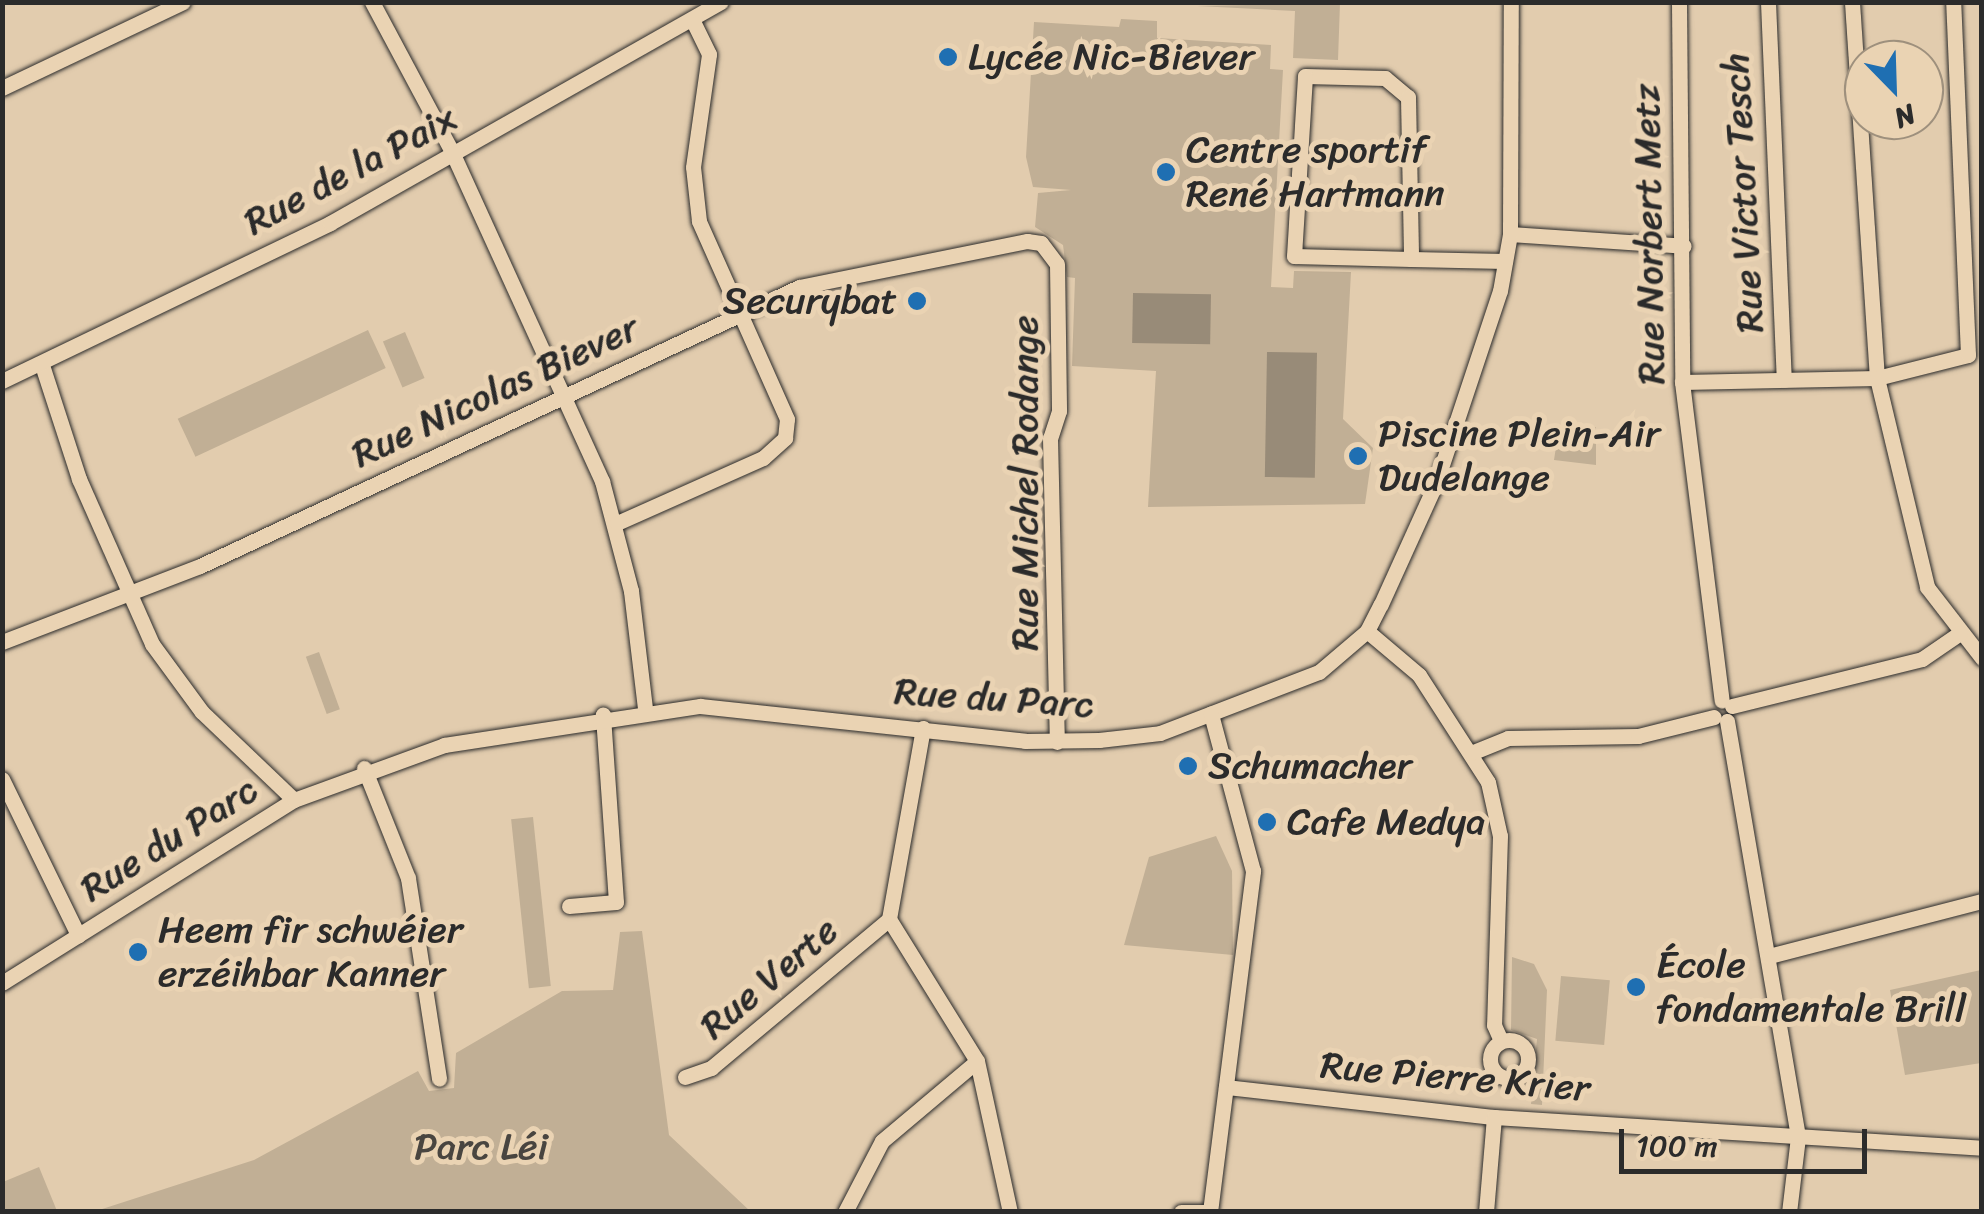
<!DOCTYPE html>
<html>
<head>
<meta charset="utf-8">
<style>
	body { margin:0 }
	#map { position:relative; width:1984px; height:1214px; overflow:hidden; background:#e2ccae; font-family:Sriracha,sans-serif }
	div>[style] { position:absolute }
	.green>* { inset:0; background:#c1af95; transform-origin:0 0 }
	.water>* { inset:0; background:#988b78; transform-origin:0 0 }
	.roads { filter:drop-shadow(0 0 2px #2b2b2b) drop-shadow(0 0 2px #2b2b2b) }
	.minor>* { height:15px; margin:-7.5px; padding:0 7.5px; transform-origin:7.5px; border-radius:7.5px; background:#ead3b3 }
	.minor>.ring { margin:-7.5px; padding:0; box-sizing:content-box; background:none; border:15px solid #ead3b3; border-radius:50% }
	.dots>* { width:28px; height:28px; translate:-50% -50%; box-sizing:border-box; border:5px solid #ead3b3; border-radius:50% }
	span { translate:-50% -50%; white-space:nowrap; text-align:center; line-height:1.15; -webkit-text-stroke:10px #ead3b3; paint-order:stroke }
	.poi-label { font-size:38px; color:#2b2b2b }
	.left { translate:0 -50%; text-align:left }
	.right { translate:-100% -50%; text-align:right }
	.street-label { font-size:38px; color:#2b2b2b }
	.park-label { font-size:38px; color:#494540 }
	.frame { position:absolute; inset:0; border:5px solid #2b2b2b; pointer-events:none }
	.north { position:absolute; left:1844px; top:40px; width:100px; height:100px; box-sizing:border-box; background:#ead3b3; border:2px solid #9e907d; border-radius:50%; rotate:157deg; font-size:28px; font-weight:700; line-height:40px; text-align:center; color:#2b2b2b }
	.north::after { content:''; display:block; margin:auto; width:35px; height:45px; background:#1f6fb2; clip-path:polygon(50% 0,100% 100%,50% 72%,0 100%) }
	.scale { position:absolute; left:1619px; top:1129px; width:248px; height:45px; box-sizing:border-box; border:5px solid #2b2b2b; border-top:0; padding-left:12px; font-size:30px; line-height:35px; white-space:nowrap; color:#2b2b2b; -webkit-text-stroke:8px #ead3b3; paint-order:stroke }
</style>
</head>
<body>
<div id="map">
	<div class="green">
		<i style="clip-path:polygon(1340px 3px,1338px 60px,1293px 58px,1295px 11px,1197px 6px)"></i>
		<i style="clip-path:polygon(1121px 19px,1157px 21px,1157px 38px,1271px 45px,1270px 69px,1283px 70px,1271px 287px,1293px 288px,1294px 271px,1351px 272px,1343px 419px,1373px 448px,1365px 504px,1148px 507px,1156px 371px,1072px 366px,1075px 278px,1067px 277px,1063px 245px,1035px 227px,1038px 193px,1071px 190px,1033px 187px,1026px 157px,1034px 22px,1119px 27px)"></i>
		<i style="left:368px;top:330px;width:42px;height:210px;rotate:65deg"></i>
		<i style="left:405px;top:332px;width:50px;height:24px;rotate:67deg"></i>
		<i style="clip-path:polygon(1596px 427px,1596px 465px,1554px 460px,1558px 434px)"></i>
		<i style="left:319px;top:652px;width:61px;height:14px;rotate:70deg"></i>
		<i style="left:533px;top:817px;width:170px;height:22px;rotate:84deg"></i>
		<i style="clip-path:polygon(1216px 836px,1232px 871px,1233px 955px,1124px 945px,1149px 857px)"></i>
		<i style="clip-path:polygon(642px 931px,669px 1135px,750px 1211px,96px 1211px,254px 1160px,418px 1071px,429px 1091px,454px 1088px,456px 1053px,562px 991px,613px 990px,620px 932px)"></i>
		<i style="clip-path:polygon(1512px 957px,1534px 964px,1547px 990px,1542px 1105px,1531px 1104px,1537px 1039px,1511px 1030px)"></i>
		<i style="clip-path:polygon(1981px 970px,1981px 1063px,1905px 1075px,1890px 990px)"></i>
		<i style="left:1561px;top:976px;width:49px;height:65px;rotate:5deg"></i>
		<i style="clip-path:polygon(39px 1167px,57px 1211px,3px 1211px,3px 1182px)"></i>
	</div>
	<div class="water">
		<i style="left:1133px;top:293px;width:78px;height:50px;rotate:1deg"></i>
		<i style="left:1267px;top:352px;width:50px;height:125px;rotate:1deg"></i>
	</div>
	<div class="roads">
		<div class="minor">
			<i style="left:372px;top:2px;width:170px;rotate:61.9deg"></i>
			<i style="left:452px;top:152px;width:362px;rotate:65.5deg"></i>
			<i style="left:602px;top:481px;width:114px;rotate:75.2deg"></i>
			<i style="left:631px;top:591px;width:118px;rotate:83.2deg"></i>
			<i style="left:1679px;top:2px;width:380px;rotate:89.5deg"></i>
			<i style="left:1682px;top:382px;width:321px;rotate:82.9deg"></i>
			<i style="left:1768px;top:2px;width:378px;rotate:87.6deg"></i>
			<i style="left:1852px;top:2px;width:377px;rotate:86.2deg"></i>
			<i style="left:1877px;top:378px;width:215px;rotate:76.5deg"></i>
			<i style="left:1927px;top:587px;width:90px;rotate:52.2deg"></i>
			<i style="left:1305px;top:76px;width:80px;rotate:1.4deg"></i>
			<i style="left:1385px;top:78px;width:30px;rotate:40deg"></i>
			<i style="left:1408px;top:97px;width:162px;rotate:88.9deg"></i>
			<i style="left:1411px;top:259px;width:117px;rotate:-178.5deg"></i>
			<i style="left:1294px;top:256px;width:180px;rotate:-86.5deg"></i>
			<i style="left:2px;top:88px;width:200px;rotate:-25.4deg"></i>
			<i style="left:1510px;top:234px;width:174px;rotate:3.9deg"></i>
			<i style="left:1411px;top:259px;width:94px;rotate:1.2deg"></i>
			<i style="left:42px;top:365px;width:120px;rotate:72deg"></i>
			<i style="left:79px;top:479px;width:180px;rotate:66.1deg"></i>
			<i style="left:152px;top:644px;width:84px;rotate:53.7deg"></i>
			<i style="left:202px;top:712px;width:127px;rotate:43.7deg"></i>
			<i style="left:2px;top:381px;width:364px;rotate:-25.7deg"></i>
			<i style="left:330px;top:223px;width:449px;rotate:-29.5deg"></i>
			<i style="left:1682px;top:382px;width:195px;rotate:-1.2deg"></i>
			<i style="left:1877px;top:378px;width:94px;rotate:-14.2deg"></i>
			<i style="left:1968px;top:355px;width:353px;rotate:-92.4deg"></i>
			<i style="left:617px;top:523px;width:160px;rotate:-24deg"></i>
			<i style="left:763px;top:458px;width:30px;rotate:-42deg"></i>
			<i style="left:785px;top:438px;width:19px;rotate:-84deg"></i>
			<i style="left:787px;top:419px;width:217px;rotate:-114deg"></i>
			<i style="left:699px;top:221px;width:54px;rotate:-96.3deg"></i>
			<i style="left:693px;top:167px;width:114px;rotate:-81.9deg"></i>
			<i style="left:709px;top:54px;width:34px;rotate:-116deg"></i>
			<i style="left:1367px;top:631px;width:68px;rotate:40.2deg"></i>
			<i style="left:1419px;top:675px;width:127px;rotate:57.2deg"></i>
			<i style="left:1488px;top:782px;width:55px;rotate:77.5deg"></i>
			<i style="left:1500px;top:836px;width:189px;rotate:91.8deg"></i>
			<i style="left:1494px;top:1025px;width:17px;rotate:66deg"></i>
			<i style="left:2px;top:642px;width:212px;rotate:-21deg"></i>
			<i style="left:200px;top:566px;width:661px;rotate:-24.97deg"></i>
			<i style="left:799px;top:287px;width:233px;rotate:-11.4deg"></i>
			<i style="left:1027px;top:241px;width:14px;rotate:8deg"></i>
			<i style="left:1041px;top:243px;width:26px;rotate:53deg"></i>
			<i style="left:1057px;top:264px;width:147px;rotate:89.2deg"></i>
			<i style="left:1059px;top:411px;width:28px;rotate:108deg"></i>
			<i style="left:1050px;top:438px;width:304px;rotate:88.7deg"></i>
			<i style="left:1732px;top:706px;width:196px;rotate:-13.9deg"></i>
			<i style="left:1922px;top:659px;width:46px;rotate:-34.4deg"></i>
			<i style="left:1727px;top:721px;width:422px;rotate:80.3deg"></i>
			<i style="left:1798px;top:1137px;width:76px;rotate:96.8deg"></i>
			<i style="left:923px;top:728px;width:194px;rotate:100.1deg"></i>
			<i style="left:889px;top:919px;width:167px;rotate:58.2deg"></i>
			<i style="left:977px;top:1061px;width:155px;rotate:77.7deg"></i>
			<i style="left:1471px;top:753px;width:40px;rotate:-22deg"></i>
			<i style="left:1508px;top:738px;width:130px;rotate:-0.9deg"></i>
			<i style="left:1638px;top:736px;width:78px;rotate:-14deg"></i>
			<i style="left:364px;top:768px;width:118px;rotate:68.2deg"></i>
			<i style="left:408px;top:878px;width:203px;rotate:81.2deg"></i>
			<i style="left:2px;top:779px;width:174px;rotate:64deg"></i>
			<i style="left:569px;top:906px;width:47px;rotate:-4.9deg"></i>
			<i style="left:616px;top:902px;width:188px;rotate:-94deg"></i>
			<i style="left:1769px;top:956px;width:220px;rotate:-14.5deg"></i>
			<i style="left:2px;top:983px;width:345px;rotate:-32.1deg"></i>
			<i style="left:294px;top:800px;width:160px;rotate:-20.1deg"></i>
			<i style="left:444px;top:745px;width:259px;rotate:-8.7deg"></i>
			<i style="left:700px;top:706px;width:327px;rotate:6.1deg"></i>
			<i style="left:1025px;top:741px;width:74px;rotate:-0.8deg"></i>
			<i style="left:1099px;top:740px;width:61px;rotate:-6.5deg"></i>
			<i style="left:1160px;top:733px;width:170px;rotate:-21deg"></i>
			<i style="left:1319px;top:672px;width:63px;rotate:-40.5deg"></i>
			<i style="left:1367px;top:631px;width:30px;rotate:-63deg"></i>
			<i style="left:1381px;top:604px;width:133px;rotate:-65.6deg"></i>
			<i style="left:1436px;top:483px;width:202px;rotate:-71.6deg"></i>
			<i style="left:1500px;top:291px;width:58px;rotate:-80deg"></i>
			<i style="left:1510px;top:234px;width:232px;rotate:-89.8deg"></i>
			<i class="ring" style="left:1490px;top:1040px;width:23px;height:23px"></i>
			<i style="left:685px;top:1077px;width:28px;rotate:-19deg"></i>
			<i style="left:711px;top:1068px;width:232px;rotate:-39.9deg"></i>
			<i style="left:1226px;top:1087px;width:270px;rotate:6.4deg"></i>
			<i style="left:1494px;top:1117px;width:489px;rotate:3.6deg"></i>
			<i style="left:845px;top:1212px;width:80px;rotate:-62.5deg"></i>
			<i style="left:882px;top:1141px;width:124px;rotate:-40.1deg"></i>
			<i style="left:1181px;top:1212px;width:24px"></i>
			<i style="left:1210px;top:1212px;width:344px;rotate:-82.8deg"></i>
			<i style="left:1253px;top:871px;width:163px;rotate:-105deg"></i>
			<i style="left:1486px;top:1212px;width:95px;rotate:-85.2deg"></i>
		</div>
	</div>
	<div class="dots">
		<i style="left:948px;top:57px;background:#1f6fb2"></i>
		<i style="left:1166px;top:172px;background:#1f6fb2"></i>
		<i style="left:917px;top:301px;background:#1f6fb2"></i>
		<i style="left:1358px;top:456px;background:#1f6fb2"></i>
		<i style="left:1188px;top:766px;background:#1f6fb2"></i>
		<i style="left:1267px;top:822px;background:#1f6fb2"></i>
		<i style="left:138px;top:952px;background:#1f6fb2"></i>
		<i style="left:1636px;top:987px;background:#1f6fb2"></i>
	</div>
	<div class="poi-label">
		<span class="left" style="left:968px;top:57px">Lycée Nic-Biever</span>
		<span class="left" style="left:1186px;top:172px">Centre sportif<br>René Hartmann</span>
		<span class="right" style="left:897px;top:301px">Securybat</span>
		<span class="left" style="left:1378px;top:456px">Piscine Plein-Air<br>Dudelange</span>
		<span class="left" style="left:1208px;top:766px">Schumacher</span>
		<span class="left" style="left:1287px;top:822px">Cafe Medya</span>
		<span class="left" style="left:158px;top:952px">Heem fir schwéier<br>erzéihbar Kanner</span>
		<span class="left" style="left:1656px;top:987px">École<br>fondamentale Brill</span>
	</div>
	<div class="street-label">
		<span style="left:350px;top:170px;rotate:-28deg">Rue de la Paix</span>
		<span style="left:1743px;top:193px;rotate:-93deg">Rue Victor Tesch</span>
		<span style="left:1649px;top:234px;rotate:-91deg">Rue Norbert Metz</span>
		<span style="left:495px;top:391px;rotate:-25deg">Rue Nicolas Biever</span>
		<span style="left:1025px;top:483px;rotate:-90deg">Rue Michel Rodange</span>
		<span style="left:994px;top:698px;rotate:4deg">Rue du Parc</span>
		<span style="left:169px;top:839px;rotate:-32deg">Rue du Parc</span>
		<span style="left:769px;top:978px;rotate:-40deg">Rue Verte</span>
		<span style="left:1455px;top:1077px;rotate:5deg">Rue Pierre Krier</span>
	</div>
	<div class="park-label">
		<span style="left:481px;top:1147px">Parc Léi</span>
	</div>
	<div class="frame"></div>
	<div class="north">N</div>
	<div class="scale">100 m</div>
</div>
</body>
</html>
